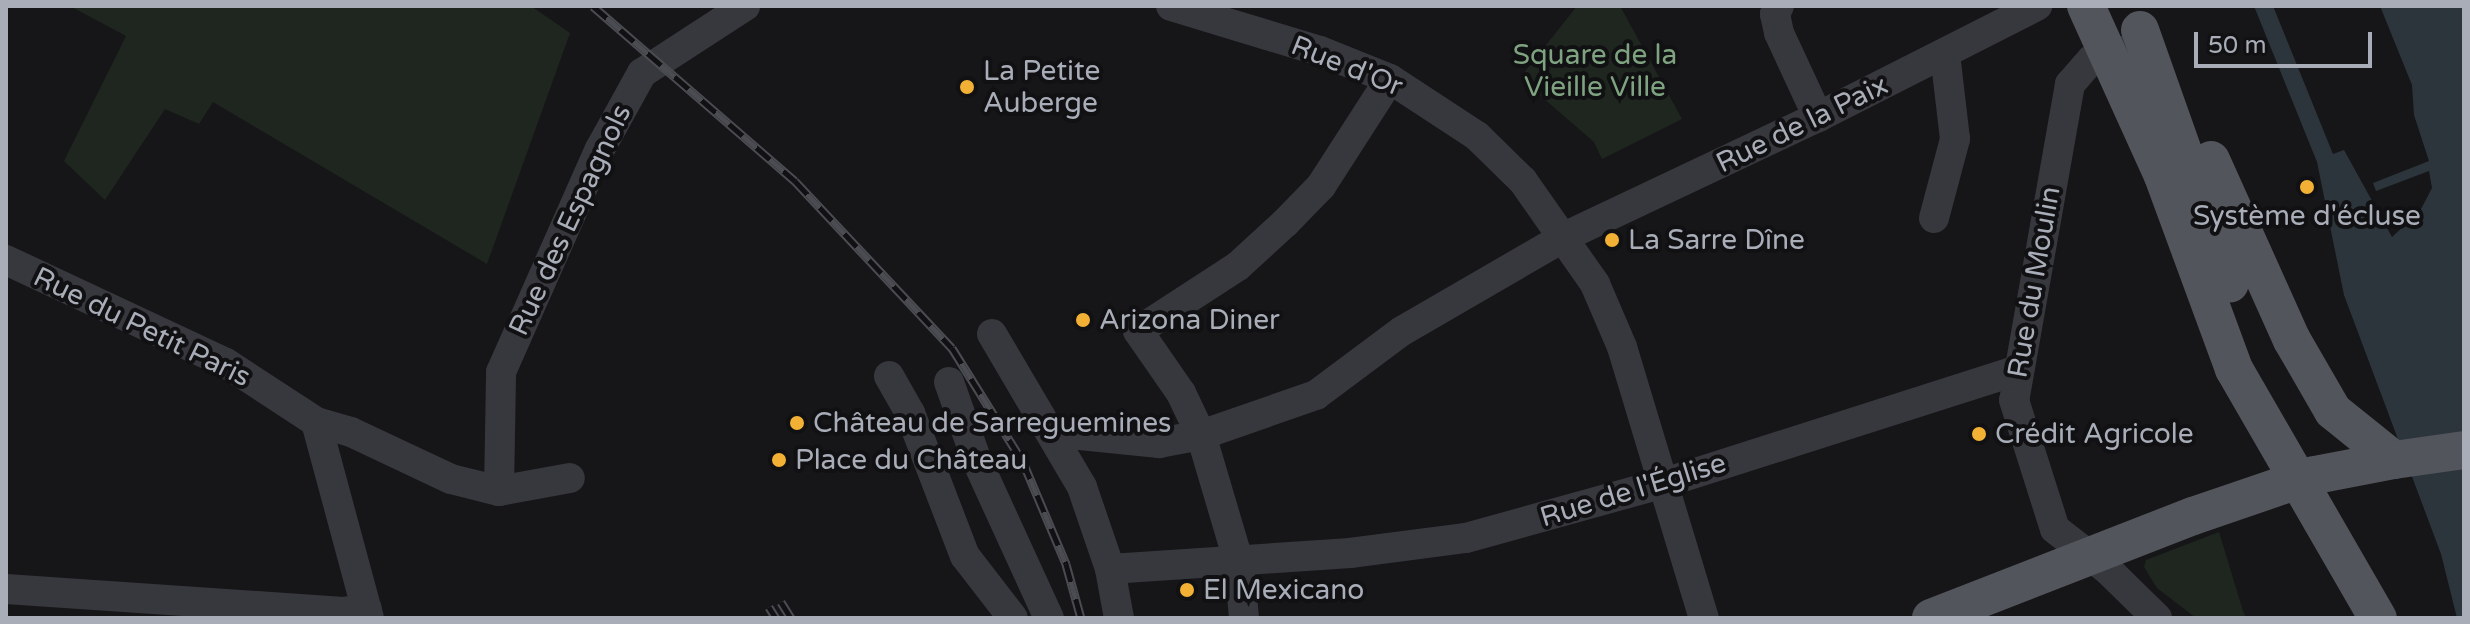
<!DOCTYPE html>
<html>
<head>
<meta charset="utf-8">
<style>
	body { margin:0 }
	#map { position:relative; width:2470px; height:624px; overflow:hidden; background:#161618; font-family:"Varela Round",sans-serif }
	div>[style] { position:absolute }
	.green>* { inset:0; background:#1e261f }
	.water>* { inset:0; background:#2c353c }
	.minor>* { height:30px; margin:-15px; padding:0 15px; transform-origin:15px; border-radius:15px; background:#37383d }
	.major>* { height:38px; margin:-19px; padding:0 19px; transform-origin:19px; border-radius:19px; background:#53555c }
	.rail>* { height:9px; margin-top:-4.5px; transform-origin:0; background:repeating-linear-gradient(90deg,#111113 0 18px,#4a4c52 0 36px); box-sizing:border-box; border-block:2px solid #4a4c52 }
	.major-bridge>* { height:38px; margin:-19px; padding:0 19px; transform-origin:19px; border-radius:19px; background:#53555c }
	.dots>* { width:22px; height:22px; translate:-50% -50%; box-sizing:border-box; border:4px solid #111113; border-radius:50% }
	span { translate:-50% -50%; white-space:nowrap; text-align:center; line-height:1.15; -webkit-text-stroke:8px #111113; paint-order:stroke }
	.park-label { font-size:28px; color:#7fa381 }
	.street-label { font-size:28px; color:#a8adb8 }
	.poi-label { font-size:28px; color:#a8adb8 }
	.left { translate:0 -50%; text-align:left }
	.frame { position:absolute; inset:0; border:8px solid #a8adb8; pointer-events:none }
	.scale { position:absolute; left:2194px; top:32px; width:178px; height:36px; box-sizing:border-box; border:4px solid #a8adb8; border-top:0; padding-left:10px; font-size:24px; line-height:28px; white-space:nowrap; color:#a8adb8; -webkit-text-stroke:6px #111113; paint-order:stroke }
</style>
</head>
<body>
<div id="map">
	<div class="green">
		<i style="clip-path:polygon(70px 6px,531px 6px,570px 33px,487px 264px,213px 102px,199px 124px,165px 109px,105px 200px,64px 161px,126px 36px)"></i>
		<i style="clip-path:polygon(1577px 6px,1620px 6px,1682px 119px,1602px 159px,1594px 142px,1520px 78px)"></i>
		<i style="clip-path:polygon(2219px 532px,2243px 611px,2246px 618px,2196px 618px,2157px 588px,2144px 567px,2146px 560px)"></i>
	</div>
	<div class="water">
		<i style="clip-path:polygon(2254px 6px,2273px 6px,2333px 154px,2344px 150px,2392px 237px,2420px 211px,2432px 188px,2429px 171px,2376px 191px,2373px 183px,2429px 161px,2414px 115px,2412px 85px,2380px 6px,2464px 6px,2464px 618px,2457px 618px,2441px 554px,2344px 295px,2317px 162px)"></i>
	</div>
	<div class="minor">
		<i style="left:1171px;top:6px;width:156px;rotate:16.8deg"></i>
		<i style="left:1320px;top:51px;width:75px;rotate:21.8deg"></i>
		<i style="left:1390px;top:79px;width:104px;rotate:33.2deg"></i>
		<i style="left:1477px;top:136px;width:64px;rotate:44.4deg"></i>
		<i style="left:1523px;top:181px;width:126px;rotate:55deg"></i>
		<i style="left:1595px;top:284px;width:69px;rotate:66.8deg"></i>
		<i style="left:1622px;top:347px;width:283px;rotate:73.2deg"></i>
		<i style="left:1779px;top:6px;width:9px;rotate:117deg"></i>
		<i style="left:1775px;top:14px;width:19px;rotate:78deg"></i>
		<i style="left:1779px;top:33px;width:93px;rotate:65.1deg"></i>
		<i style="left:2125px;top:51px;width:19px;rotate:180deg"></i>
		<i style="left:2106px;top:51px;width:17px;rotate:149deg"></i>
		<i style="left:2091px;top:60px;width:32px;rotate:131deg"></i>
		<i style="left:2070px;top:84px;width:321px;rotate:100deg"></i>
		<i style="left:2014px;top:400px;width:135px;rotate:72.4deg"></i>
		<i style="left:2055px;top:529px;width:66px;rotate:37.6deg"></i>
		<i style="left:2107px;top:569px;width:70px;rotate:44.4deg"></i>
		<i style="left:1934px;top:218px;width:82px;rotate:-75.1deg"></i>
		<i style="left:1955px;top:139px;width:86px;rotate:-96.7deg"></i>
		<i style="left:6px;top:260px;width:243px;rotate:25.1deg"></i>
		<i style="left:226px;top:363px;width:108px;rotate:33.2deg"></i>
		<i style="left:316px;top:422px;width:203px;rotate:74.9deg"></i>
		<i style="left:992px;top:334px;width:178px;rotate:59.5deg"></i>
		<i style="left:1082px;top:487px;width:87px;rotate:71.1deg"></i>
		<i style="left:1110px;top:569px;width:50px;rotate:79.6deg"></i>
		<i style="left:889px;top:376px;width:43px;rotate:60.4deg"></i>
		<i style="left:910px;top:413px;width:153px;rotate:69deg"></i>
		<i style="left:965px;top:556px;width:78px;rotate:52.3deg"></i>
		<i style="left:949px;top:382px;width:84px;rotate:70.5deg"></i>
		<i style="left:977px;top:461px;width:173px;rotate:65.4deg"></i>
		<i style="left:316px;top:422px;width:36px;rotate:16deg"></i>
		<i style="left:351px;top:432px;width:110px;rotate:25.2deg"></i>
		<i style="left:451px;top:479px;width:49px;rotate:14deg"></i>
		<i style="left:499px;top:491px;width:72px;rotate:-10.4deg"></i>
		<i style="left:1050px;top:432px;width:110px;rotate:5.8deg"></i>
		<i style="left:1159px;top:443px;width:43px;rotate:-10.8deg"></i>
		<i style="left:1201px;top:435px;width:122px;rotate:-19.2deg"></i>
		<i style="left:1316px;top:395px;width:107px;rotate:-36.7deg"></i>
		<i style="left:1402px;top:331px;width:187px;rotate:-30.1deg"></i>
		<i style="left:1564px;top:237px;width:281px;rotate:-25.3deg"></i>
		<i style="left:1818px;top:117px;width:246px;rotate:-26.9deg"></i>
		<i style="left:499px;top:491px;width:119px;rotate:-89deg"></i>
		<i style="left:501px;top:372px;width:244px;rotate:-66.1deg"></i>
		<i style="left:600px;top:149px;width:87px;rotate:-61.1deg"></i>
		<i style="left:642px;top:73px;width:123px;rotate:-33deg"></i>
		<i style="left:1110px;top:569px;width:241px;rotate:-3.8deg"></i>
		<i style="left:1350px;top:553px;width:117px;rotate:-7.4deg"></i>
		<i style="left:1466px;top:538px;width:202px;rotate:-15.5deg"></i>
		<i style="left:1661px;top:484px;width:373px;rotate:-17.7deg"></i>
		<i style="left:6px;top:589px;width:338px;rotate:3.9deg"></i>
		<i style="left:343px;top:612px;width:24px;rotate:-7deg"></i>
		<i style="left:1244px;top:618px;width:55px;rotate:-95.2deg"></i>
		<i style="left:1239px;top:563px;width:134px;rotate:-106.5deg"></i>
		<i style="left:1201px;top:435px;width:47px;rotate:-115.5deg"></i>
		<i style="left:1181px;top:393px;width:75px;rotate:-124.7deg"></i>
		<i style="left:1138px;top:331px;width:119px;rotate:-33deg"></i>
		<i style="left:1238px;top:266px;width:64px;rotate:-42.5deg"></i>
		<i style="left:1285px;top:223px;width:52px;rotate:-45.8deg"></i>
		<i style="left:1321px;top:186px;width:127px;rotate:-57.2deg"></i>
	</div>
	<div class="major">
		<i style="left:2086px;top:6px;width:187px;rotate:65.6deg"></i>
		<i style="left:2163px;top:176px;width:206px;rotate:69.8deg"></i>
		<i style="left:2234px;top:369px;width:288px;rotate:60deg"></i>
		<i style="left:2140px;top:30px;width:269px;rotate:70.5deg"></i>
		<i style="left:2211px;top:160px;width:197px;rotate:65.8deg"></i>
		<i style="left:2292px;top:340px;width:82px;rotate:60deg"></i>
		<i style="left:2333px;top:411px;width:78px;rotate:38.8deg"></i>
		<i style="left:2394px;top:460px;width:71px;rotate:-8.1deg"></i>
		<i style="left:1931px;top:618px;width:281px;rotate:-21.3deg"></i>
	</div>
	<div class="rail">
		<i style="left:593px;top:6px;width:267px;rotate:40.9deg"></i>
		<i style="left:795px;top:181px;width:229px;rotate:46.8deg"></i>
		<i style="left:952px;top:348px;width:134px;rotate:58.1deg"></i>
		<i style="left:1023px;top:462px;width:111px;rotate:67.1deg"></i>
		<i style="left:1066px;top:564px;width:56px;rotate:74.5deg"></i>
		<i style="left:781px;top:602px;width:19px;rotate:58deg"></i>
		<i style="left:769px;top:607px;width:13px;rotate:58deg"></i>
	</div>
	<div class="major-bridge">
		<i style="left:2193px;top:516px;width:124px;rotate:-18.9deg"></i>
		<i style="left:2310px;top:476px;width:86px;rotate:-10.8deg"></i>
	</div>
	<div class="dots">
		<i style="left:967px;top:87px;background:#f2b134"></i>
		<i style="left:2307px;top:187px;background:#f2b134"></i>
		<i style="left:1612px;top:240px;background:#f2b134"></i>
		<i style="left:1083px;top:320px;background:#f2b134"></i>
		<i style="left:797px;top:423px;background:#f2b134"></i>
		<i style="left:1979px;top:434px;background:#f2b134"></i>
		<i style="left:779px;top:460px;background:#f2b134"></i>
		<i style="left:1187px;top:590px;background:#f2b134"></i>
	</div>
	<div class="park-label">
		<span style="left:1595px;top:71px">Square de la<br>Vieille Ville</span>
	</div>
	<div class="street-label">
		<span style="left:1347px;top:66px;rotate:22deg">Rue d'Or</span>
		<span style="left:1802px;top:124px;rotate:-26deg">Rue de la Paix</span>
		<span style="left:570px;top:220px;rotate:-65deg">Rue des Espagnols</span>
		<span style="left:2034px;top:282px;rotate:-80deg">Rue du Moulin</span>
		<span style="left:142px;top:327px;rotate:26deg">Rue du Petit Paris</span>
		<span style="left:1633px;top:490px;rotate:-17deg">Rue de l'Église</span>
	</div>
	<div class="poi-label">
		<span class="left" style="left:983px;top:87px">La Petite<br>Auberge</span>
		<span style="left:2307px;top:216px">Système d'écluse</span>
		<span class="left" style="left:1628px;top:240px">La Sarre Dîne</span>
		<span class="left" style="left:1099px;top:320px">Arizona Diner</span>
		<span class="left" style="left:813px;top:423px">Château de Sarreguemines</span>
		<span class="left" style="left:1995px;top:434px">Crédit Agricole</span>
		<span class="left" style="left:795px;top:460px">Place du Château</span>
		<span class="left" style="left:1203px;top:590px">El Mexicano</span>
	</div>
	<div class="frame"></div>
	<div class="scale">50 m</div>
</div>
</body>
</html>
